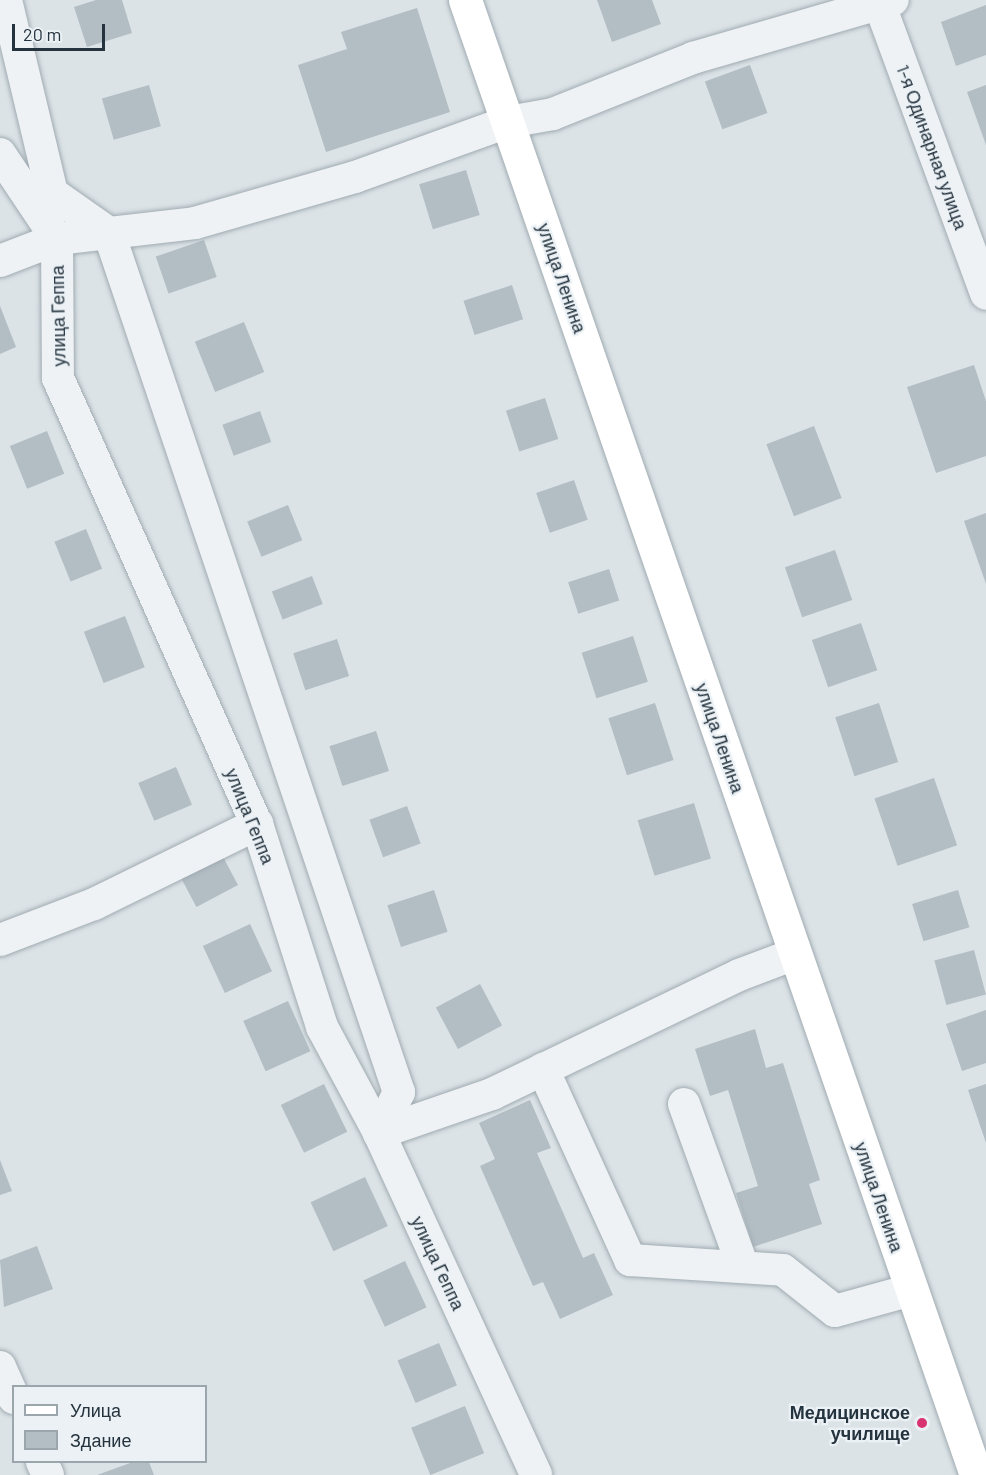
<!DOCTYPE html>
<html>
<head>
<meta charset="utf-8">
<style>
	body { margin:0 }
	#map { position:relative; width:986px; height:1475px; overflow:hidden; background:#dbe3e7; font-family:Barlow,sans-serif }
	div>[style] { position:absolute }
	.building>* { inset:0; background:#b2bdc4; transform-origin:0 0 }
	.roads { filter:drop-shadow(0 0 2px #a0abb1) drop-shadow(0 0 2px #a0abb1) }
	.minor>* { height:32px; margin:-16px; padding:0 16px; transform-origin:16px; border-radius:16px; background:#eef2f5 }
	.major>* { height:33px; margin:-16.5px; padding:0 16.5px; transform-origin:16.5px; border-radius:16.5px; background:#fff }
	.dots>* { width:16px; height:16px; translate:-50% -50%; box-sizing:border-box; border:3px solid #ebf1f5; border-radius:50% }
	span { translate:-50% -50%; white-space:nowrap; text-align:center; line-height:1.15; -webkit-text-stroke:4.5px #ebf1f5; paint-order:stroke }
	.street-label { font-size:18px; color:#24333e }
	.poi-label { font-size:18px; color:#24333e; font-weight:700 }
	.right { translate:-100% -50%; text-align:right }
	.legend { position:absolute; left:12px; top:1385px; width:195px; height:78px; box-sizing:border-box; background:#ebf1f5; border:2px solid #9ba5ac; margin:0; padding:8px 10px; list-style:none; font-size:18px; color:#24333e }
	.legend li { display:flex; align-items:center; gap:12px; height:30px }
	.legend b { width:30px; border:2px solid #9ba5ac }
	.scale { position:absolute; left:12px; top:24px; width:93px; height:27px; box-sizing:border-box; border:3px solid #24333e; border-top:0; padding-left:8px; font-size:18px; line-height:21px; white-space:nowrap; color:#24333e; -webkit-text-stroke:4px #ebf1f5; paint-order:stroke }
</style>
</head>
<body>
<div id="map">
	<div class="building">
		<i style="clip-path:polygon(96px 0,122px 0,132px 33px,87px 47px,74px 7px)"></i>
		<i style="clip-path:polygon(597px 0,652px 0,661px 24px,612px 42px)"></i>
		<i style="clip-path:polygon(986px 5px,986px 55px,956px 66px,941px 22px)"></i>
		<i style="clip-path:polygon(417px 8px,450px 112px,326px 152px,298px 65px,347px 49px,341px 32px)"></i>
		<i style="left:750px;top:65px;width:51px;height:48px;rotate:70deg"></i>
		<i style="left:149px;top:85px;width:43px;height:49px;rotate:74deg"></i>
		<i style="clip-path:polygon(986px 85px,986px 145px,967px 92px)"></i>
		<i style="left:466px;top:170px;width:47px;height:49px;rotate:73deg"></i>
		<i style="left:204px;top:240px;width:39px;height:51px;rotate:71deg"></i>
		<i style="left:512px;top:285px;width:36px;height:51px;rotate:72deg"></i>
		<i style="clip-path:polygon(0 306px,16px 347px,0 354px)"></i>
		<i style="left:244px;top:322px;width:54px;height:53px;rotate:68deg"></i>
		<i style="clip-path:polygon(974px 365px,986px 401px,986px 456px,936px 473px,907px 387px)"></i>
		<i style="left:545px;top:398px;width:43px;height:41px;rotate:72deg"></i>
		<i style="left:260px;top:411px;width:33px;height:40px;rotate:70deg"></i>
		<i style="left:814px;top:426px;width:77px;height:51px;rotate:69deg"></i>
		<i style="left:47px;top:431px;width:46px;height:40px;rotate:68deg"></i>
		<i style="left:574px;top:480px;width:42px;height:40px;rotate:71deg"></i>
		<i style="left:288px;top:505px;width:38px;height:44px;rotate:68deg"></i>
		<i style="clip-path:polygon(986px 513px,986px 584px,964px 521px)"></i>
		<i style="left:86px;top:529px;width:43px;height:34px;rotate:68deg"></i>
		<i style="left:835px;top:550px;width:53px;height:53px;rotate:71deg"></i>
		<i style="left:609px;top:569px;width:33px;height:43px;rotate:72deg"></i>
		<i style="left:312px;top:576px;width:30px;height:43px;rotate:69deg"></i>
		<i style="left:125px;top:616px;width:55px;height:44px;rotate:69deg"></i>
		<i style="left:861px;top:623px;width:50px;height:52px;rotate:71deg"></i>
		<i style="left:633px;top:636px;width:48px;height:54px;rotate:72deg"></i>
		<i style="left:337px;top:639px;width:39px;height:46px;rotate:72deg"></i>
		<i style="left:655px;top:703px;width:60px;height:49px;rotate:72deg"></i>
		<i style="left:879px;top:703px;width:62px;height:46px;rotate:72deg"></i>
		<i style="left:376px;top:731px;width:42px;height:49px;rotate:72deg"></i>
		<i style="left:176px;top:767px;width:41px;height:41px;rotate:67deg"></i>
		<i style="left:934px;top:778px;width:71px;height:63px;rotate:71deg"></i>
		<i style="left:694px;top:803px;width:58px;height:59px;rotate:73deg"></i>
		<i style="left:407px;top:806px;width:40px;height:40px;rotate:70deg"></i>
		<i style="left:222px;top:855px;width:34px;height:47px;rotate:62deg"></i>
		<i style="left:434px;top:890px;width:44px;height:49px;rotate:72deg"></i>
		<i style="left:958px;top:890px;width:39px;height:48px;rotate:73deg"></i>
		<i style="left:250px;top:924px;width:52px;height:52px;rotate:65deg"></i>
		<i style="left:974px;top:950px;width:46px;height:41px;rotate:75deg"></i>
		<i style="left:480px;top:984px;width:47px;height:50px;rotate:62deg"></i>
		<i style="left:288px;top:1001px;width:55px;height:49px;rotate:66deg"></i>
		<i style="clip-path:polygon(986px 1010px,986px 1063px,962px 1071px,946px 1024px)"></i>
		<i style="clip-path:polygon(755px 1029px,766px 1068px,783px 1063px,820px 1180px,809px 1184px,822px 1224px,753px 1247px,736px 1193px,758px 1186px,728px 1090px,710px 1096px,695px 1049px)"></i>
		<i style="left:324px;top:1084px;width:53px;height:48px;rotate:64deg"></i>
		<i style="clip-path:polygon(986px 1084px,986px 1143px,968px 1090px)"></i>
		<i style="clip-path:polygon(530px 1100px,551px 1148px,537px 1153px,583px 1258px,594px 1253px,613px 1295px,560px 1319px,543px 1282px,533px 1286px,480px 1166px,495px 1159px,479px 1123px)"></i>
		<i style="clip-path:polygon(0 1160px,12px 1191px,0 1195px)"></i>
		<i style="left:365px;top:1177px;width:54px;height:60px;rotate:65deg"></i>
		<i style="clip-path:polygon(37px 1246px,53px 1289px,4px 1307px,0 1260px)"></i>
		<i style="left:405px;top:1261px;width:51px;height:46px;rotate:65deg"></i>
		<i style="left:439px;top:1343px;width:46px;height:45px;rotate:67deg"></i>
		<i style="left:465px;top:1406px;width:51px;height:58px;rotate:68deg"></i>
		<i style="clip-path:polygon(133px 1462px,149px 1462px,154px 1475px,97px 1475px)"></i>
	</div>
	<div class="roads">
		<div class="minor">
			<i style="left:6px;top:0;width:198px;rotate:76.6deg"></i>
			<i style="left:52px;top:193px;width:70px;rotate:35.1deg"></i>
			<i style="left:109px;top:233px;width:907px;rotate:71.35deg"></i>
			<i style="left:399px;top:1092px;width:46px;rotate:116deg"></i>
			<i style="left:379px;top:1133px;width:120px;rotate:-19deg"></i>
			<i style="left:492px;top:1094px;width:274px;rotate:-25.7deg"></i>
			<i style="left:739px;top:975px;width:60px;rotate:-20.6deg"></i>
			<i style="left:878px;top:0;width:313px;rotate:69.8deg"></i>
			<i style="left:0;top:154px;width:102px;rotate:56.2deg"></i>
			<i style="left:57px;top:239px;width:139px;rotate:89.6deg"></i>
			<i style="left:58px;top:378px;width:488px;rotate:66deg"></i>
			<i style="left:257px;top:824px;width:213px;rotate:72.2deg"></i>
			<i style="left:322px;top:1027px;width:120px;rotate:61.7deg"></i>
			<i style="left:379px;top:1133px;width:376px;rotate:65.3deg"></i>
			<i style="left:0;top:261px;width:61px;rotate:-21.1deg"></i>
			<i style="left:57px;top:239px;width:139px;rotate:-6.6deg"></i>
			<i style="left:195px;top:223px;width:166px;rotate:-16deg"></i>
			<i style="left:355px;top:177px;width:163px;rotate:-19.8deg"></i>
			<i style="left:508px;top:122px;width:46px;rotate:-10.1deg"></i>
			<i style="left:553px;top:114px;width:151px;rotate:-21.8deg"></i>
			<i style="left:693px;top:58px;width:208px;rotate:-16.2deg"></i>
			<i style="left:0;top:940px;width:101px;rotate:-21deg"></i>
			<i style="left:94px;top:904px;width:182px;rotate:-26.1deg"></i>
			<i style="left:543px;top:1069px;width:210px;rotate:65.5deg"></i>
			<i style="left:630px;top:1260px;width:153px;rotate:3.7deg"></i>
			<i style="left:783px;top:1270px;width:66px;rotate:38.3deg"></i>
			<i style="left:835px;top:1311px;width:79px;rotate:-15.4deg"></i>
			<i style="left:684px;top:1104px;width:170px;rotate:70.1deg"></i>
			<i style="left:0;top:1367px;width:34px;rotate:66deg"></i>
			<i style="left:42px;top:1462px;width:14px;rotate:65deg"></i>
		</div>
		<div class="major">
			<i style="left:465px;top:0;width:1561px;rotate:70.89deg"></i>
		</div>
	</div>
	<div class="dots">
		<i style="left:922px;top:1423px;background:#d83472"></i>
	</div>
	<div class="street-label">
		<span style="left:932px;top:147px;rotate:70deg">1-я Одинарная улица</span>
		<span style="left:562px;top:278px;rotate:71deg">улица Ленина</span>
		<span style="left:58px;top:316px;rotate:-91deg">улица Геппа</span>
		<span style="left:720px;top:738px;rotate:71deg">улица Ленина</span>
		<span style="left:250px;top:816px;rotate:68deg">улица Геппа</span>
		<span style="left:879px;top:1197px;rotate:71deg">улица Ленина</span>
		<span style="left:438px;top:1263px;rotate:65deg">улица Геппа</span>
	</div>
	<div class="poi-label">
		<span class="right" style="left:910px;top:1423px">Медицинское<br>училище</span>
	</div>
	<ul class="legend">
	<li><b style="height:8px;background:#fff"></b>Улица</li>
	<li><b style="height:16px;background:#b2bdc4"></b>Здание</li>
	</ul>
	<div class="scale">20 m</div>
</div>
</body>
</html>
